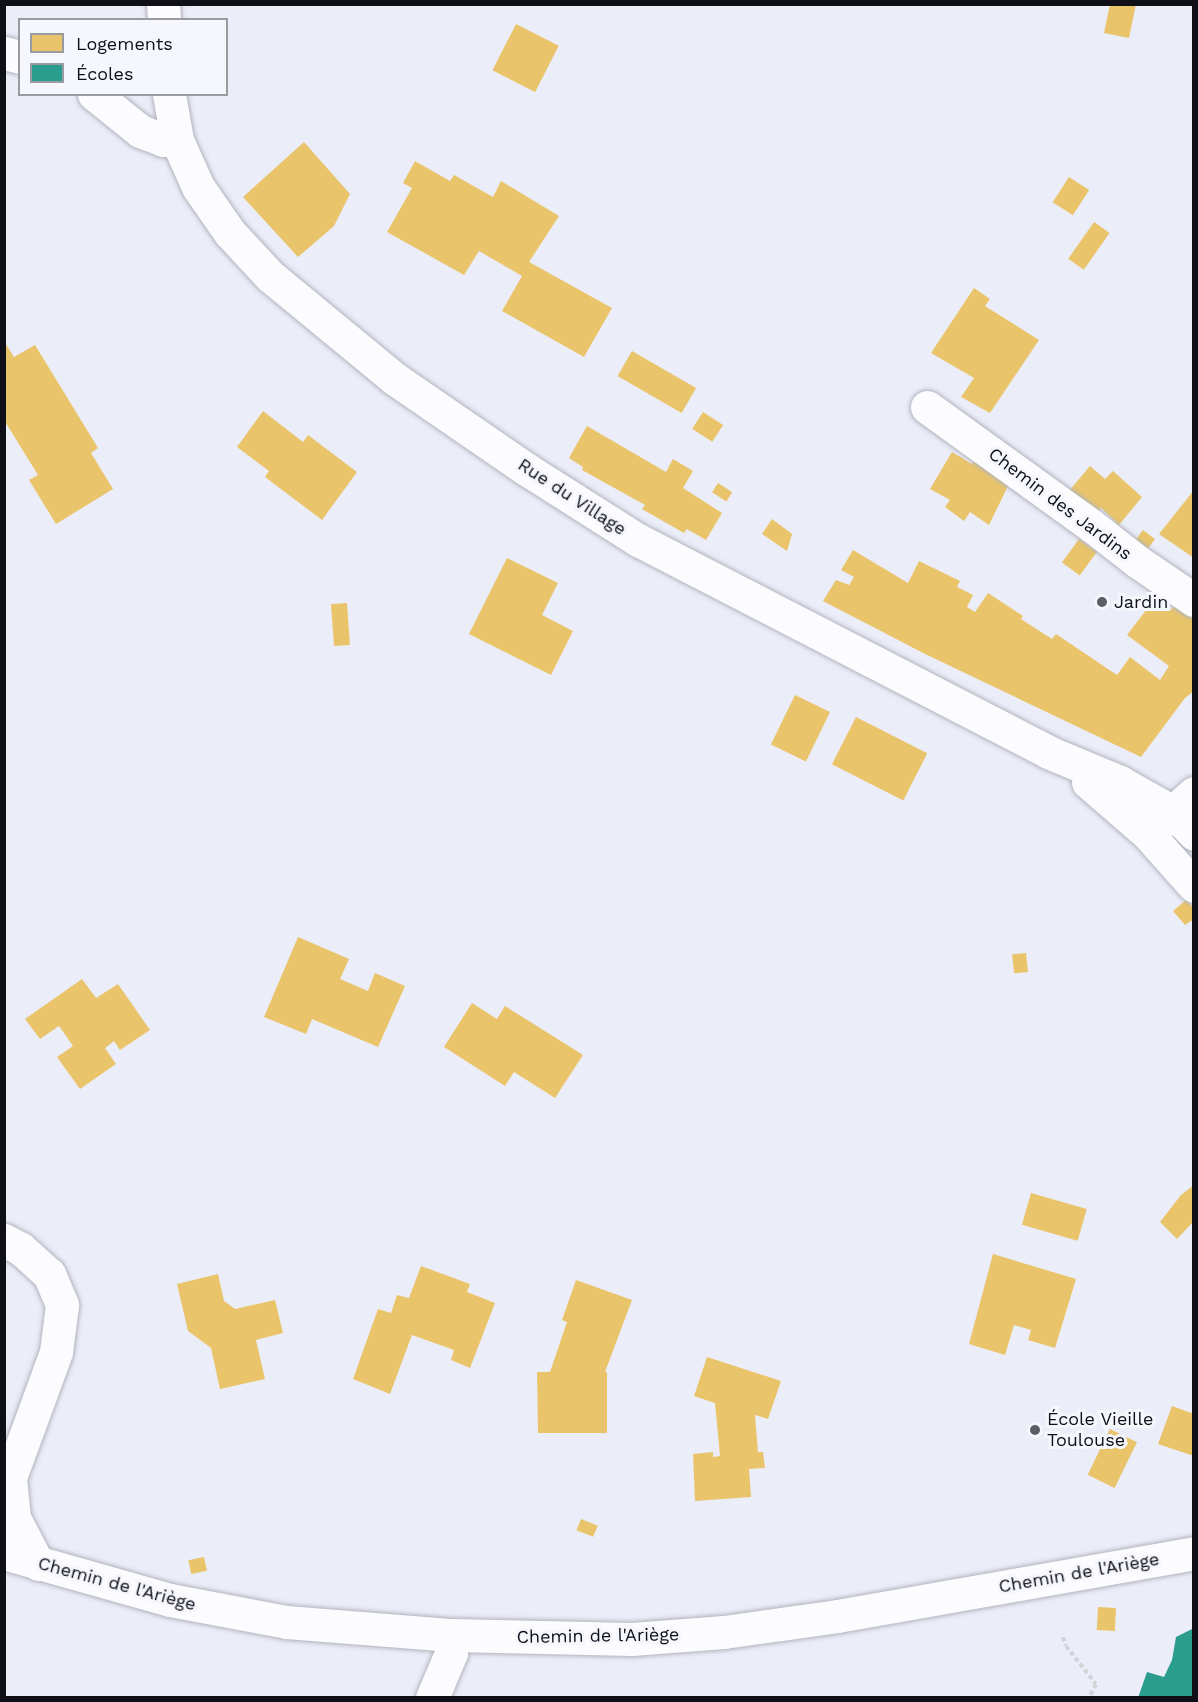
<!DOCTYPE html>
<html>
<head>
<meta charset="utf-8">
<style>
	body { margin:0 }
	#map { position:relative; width:1198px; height:1702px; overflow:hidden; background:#ebedf8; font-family:"Work Sans",sans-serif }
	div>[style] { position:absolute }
	.homes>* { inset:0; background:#e9c46a; transform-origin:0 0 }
	.schools>* { inset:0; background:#2a9d8f }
	.path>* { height:4px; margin-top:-2px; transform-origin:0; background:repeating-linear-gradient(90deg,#d2d4d7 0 4.5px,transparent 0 7.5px) }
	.roads { filter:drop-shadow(0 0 2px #b2b4be) drop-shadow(0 0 2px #b2b4be) }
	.street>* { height:33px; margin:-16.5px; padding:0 16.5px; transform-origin:16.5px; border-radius:16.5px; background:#fcfcfe }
	.secondary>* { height:33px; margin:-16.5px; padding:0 16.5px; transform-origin:16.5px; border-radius:16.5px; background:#fcfcfe }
	.dots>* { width:16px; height:16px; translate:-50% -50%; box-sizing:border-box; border:3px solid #f6f7fc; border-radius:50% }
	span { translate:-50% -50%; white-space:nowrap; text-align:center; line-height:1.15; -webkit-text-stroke:6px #f6f7fc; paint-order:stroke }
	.street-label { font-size:18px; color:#0f0f18 }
	.poi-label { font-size:18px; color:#0f0f18 }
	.left { translate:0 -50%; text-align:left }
	.frame { position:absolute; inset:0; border:6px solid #0f0f18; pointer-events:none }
	.legend { position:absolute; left:18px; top:18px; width:210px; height:78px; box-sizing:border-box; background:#f6f7fc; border:2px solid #9a9aa1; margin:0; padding:8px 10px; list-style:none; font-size:18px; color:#0f0f18 }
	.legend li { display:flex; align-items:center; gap:12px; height:30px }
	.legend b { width:30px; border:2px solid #9a9aa1 }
</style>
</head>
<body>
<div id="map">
	<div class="homes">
		<i style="clip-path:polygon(1110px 4px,1136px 4px,1129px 38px,1104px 33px)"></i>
		<i style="left:516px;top:24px;width:48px;height:52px;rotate:27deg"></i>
		<i style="clip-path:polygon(304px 142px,350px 194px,334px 226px,298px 257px,243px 197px)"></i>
		<i style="clip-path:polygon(415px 161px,450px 181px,454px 175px,493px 197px,501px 181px,559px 216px,529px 262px,612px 308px,584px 357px,502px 311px,522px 276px,479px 251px,464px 275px,387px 232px,412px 188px,403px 183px)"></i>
		<i style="left:1069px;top:177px;width:24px;height:30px;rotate:33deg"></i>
		<i style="left:1094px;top:222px;width:19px;height:45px;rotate:35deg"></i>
		<i style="clip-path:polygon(974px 288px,990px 299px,985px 306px,1039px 340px,990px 413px,961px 397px,974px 378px,931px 353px)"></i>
		<i style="clip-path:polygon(4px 341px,14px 357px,35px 345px,98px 448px,91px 453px,113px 489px,56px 524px,29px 480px,38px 475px,4px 420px)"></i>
		<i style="left:632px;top:351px;width:74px;height:29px;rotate:30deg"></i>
		<i style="clip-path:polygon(263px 411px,303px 442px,308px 435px,357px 472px,322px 520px,265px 477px,269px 471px,237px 447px)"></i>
		<i style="left:703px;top:412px;width:24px;height:20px;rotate:33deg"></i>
		<i style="clip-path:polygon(587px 426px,666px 472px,673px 459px,693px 471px,683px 488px,722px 513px,706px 540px,687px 529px,684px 533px,642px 509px,645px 505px,582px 470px,583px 467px,569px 458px)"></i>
		<i style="clip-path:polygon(952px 452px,972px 464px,974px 460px,1008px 486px,989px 525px,970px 512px,964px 521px,945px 507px,950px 500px,930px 489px)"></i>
		<i style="clip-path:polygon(1090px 466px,1105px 479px,1113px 471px,1142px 497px,1119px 525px,1101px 508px,1097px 513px,1069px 491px)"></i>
		<i style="left:718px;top:483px;width:17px;height:11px;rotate:33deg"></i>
		<i style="clip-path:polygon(1194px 490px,1194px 558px,1159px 534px)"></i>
		<i style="clip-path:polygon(772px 519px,792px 534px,787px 551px,762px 534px)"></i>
		<i style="left:1143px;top:530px;width:15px;height:14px;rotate:37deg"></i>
		<i style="left:1079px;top:539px;width:22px;height:29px;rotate:36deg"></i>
		<i style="clip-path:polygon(853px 550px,908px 583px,919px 561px,960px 581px,957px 587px,973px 595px,967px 607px,975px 612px,988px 593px,1023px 616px,1021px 619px,1052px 639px,1056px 634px,1117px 675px,1130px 657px,1160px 680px,1169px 666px,1127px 635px,1156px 597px,1171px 610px,1174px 606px,1194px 614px,1194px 691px,1185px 698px,1141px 757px,925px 654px,823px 601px,836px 580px,849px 585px,854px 577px,841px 570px)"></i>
		<i style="clip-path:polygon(507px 558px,558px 583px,542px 615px,573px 631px,551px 675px,469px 634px)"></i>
		<i style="left:347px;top:603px;width:42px;height:16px;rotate:86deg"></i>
		<i style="left:795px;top:695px;width:39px;height:55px;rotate:26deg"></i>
		<i style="left:856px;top:717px;width:80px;height:53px;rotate:27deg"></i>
		<i style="clip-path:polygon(1186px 900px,1194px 908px,1194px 919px,1185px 925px,1173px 911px)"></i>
		<i style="clip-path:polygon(298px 937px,349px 959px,340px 979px,368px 991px,375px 973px,405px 986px,378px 1047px,312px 1019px,306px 1034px,264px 1017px)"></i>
		<i style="left:1026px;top:953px;width:19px;height:14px;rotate:84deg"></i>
		<i style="clip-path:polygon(82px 979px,96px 998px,118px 984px,150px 1030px,120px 1050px,114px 1041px,105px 1048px,116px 1064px,80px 1089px,57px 1057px,73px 1046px,59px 1026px,40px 1039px,25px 1019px)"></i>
		<i style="clip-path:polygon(472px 1003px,497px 1019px,505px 1006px,583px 1055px,555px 1098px,514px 1072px,505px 1086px,444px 1047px)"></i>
		<i style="clip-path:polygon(1194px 1185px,1194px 1221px,1177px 1239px,1160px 1222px,1181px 1195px)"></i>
		<i style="left:1031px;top:1193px;width:58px;height:33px;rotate:16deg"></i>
		<i style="clip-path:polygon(993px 1254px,1076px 1279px,1055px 1348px,1028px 1340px,1031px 1330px,1014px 1325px,1005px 1355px,969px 1344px)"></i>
		<i style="clip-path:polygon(421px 1266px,470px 1284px,467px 1292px,495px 1303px,470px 1368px,451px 1360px,454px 1350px,412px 1335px,390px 1394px,353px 1379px,378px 1309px,391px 1313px,397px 1295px,409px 1298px)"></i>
		<i style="clip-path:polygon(218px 1274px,224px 1301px,235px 1309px,275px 1300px,283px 1333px,256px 1340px,265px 1379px,220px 1389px,211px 1348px,188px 1331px,177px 1284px)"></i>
		<i style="clip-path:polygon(576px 1280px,632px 1300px,605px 1372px,607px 1372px,607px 1433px,538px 1433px,537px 1372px,550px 1372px,567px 1322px,562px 1320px)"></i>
		<i style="clip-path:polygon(707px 1357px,781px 1381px,768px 1419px,755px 1415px,758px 1452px,763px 1452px,765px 1468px,749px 1469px,751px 1497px,695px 1501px,693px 1454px,713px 1452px,713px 1457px,720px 1456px,715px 1403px,694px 1396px)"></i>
		<i style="clip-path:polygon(1172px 1406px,1194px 1414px,1194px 1456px,1158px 1444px)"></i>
		<i style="left:1110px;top:1429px;width:30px;height:51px;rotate:26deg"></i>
		<i style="left:581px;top:1519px;width:18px;height:12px;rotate:22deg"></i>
		<i style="left:204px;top:1557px;width:14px;height:16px;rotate:78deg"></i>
		<i style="left:1098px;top:1607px;width:18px;height:23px;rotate:3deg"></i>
	</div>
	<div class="schools">
		<i style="clip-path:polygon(1194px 1628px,1194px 1698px,1138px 1698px,1147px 1672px,1164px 1677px,1172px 1660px,1176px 1637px)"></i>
	</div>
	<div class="path">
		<i style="left:1063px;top:1637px;width:9px;rotate:72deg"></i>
		<i style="left:1066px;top:1646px;width:48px;rotate:51.7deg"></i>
		<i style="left:1096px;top:1684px;width:16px;rotate:117deg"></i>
	</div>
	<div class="roads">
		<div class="street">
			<i style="left:4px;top:53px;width:16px;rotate:14deg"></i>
			<i style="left:94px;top:94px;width:59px;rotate:38.8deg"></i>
			<i style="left:140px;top:131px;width:25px;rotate:21deg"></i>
			<i style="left:163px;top:140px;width:14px"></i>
			<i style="left:927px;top:407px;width:203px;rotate:35.8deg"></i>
			<i style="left:1092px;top:526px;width:58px;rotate:38deg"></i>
			<i style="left:1138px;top:562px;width:68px;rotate:34.2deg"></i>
			<i style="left:1153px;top:830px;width:55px;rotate:-42.1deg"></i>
			<i style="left:4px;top:1240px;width:19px;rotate:28deg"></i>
			<i style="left:21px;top:1249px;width:38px;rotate:42deg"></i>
			<i style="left:49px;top:1274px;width:34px;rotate:67deg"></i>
			<i style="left:62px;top:1305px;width:47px;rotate:97.3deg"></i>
			<i style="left:56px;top:1352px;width:134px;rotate:110.1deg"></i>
			<i style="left:10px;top:1478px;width:40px;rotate:84.3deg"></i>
			<i style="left:14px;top:1518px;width:52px;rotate:62.4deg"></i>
			<i style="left:432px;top:1698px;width:49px;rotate:-67.1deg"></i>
			<i style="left:451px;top:1653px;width:18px;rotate:-87deg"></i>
		</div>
		<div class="secondary">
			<i style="left:163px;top:4px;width:16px;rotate:86deg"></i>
			<i style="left:169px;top:94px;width:47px;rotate:80.1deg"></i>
			<i style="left:177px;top:140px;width:51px;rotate:65.9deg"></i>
			<i style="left:198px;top:187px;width:56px;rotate:55.2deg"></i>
			<i style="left:230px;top:233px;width:59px;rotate:47.1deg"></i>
			<i style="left:270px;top:276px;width:162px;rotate:39.5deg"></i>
			<i style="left:395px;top:379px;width:159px;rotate:34.5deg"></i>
			<i style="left:526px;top:469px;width:133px;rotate:32.4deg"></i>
			<i style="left:638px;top:540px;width:462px;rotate:27.3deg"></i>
			<i style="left:1048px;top:752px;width:78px;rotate:22.6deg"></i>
			<i style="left:1120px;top:782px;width:61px;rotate:29.5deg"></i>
			<i style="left:1173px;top:812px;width:30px;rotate:46deg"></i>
			<i style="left:1088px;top:782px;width:79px;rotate:40.9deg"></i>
			<i style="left:1148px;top:834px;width:69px;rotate:48.5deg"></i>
			<i style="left:4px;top:1553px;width:173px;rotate:15.8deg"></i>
			<i style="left:170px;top:1600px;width:118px;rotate:10.7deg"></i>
			<i style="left:286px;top:1622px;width:167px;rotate:4.5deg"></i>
			<i style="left:452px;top:1635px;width:180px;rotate:1.3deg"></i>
			<i style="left:632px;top:1639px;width:92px;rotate:-4.4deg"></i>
			<i style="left:724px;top:1632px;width:115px;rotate:-8deg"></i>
			<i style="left:838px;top:1616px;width:362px;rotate:-10deg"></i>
		</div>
	</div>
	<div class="dots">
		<i style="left:1102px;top:602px;background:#5c5d66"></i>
		<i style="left:1035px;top:1430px;background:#5c5d66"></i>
	</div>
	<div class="street-label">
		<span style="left:572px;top:497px;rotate:33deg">Rue du Village</span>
		<span style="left:1060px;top:504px;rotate:37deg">Chemin des Jardins</span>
		<span style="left:1079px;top:1573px;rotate:-10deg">Chemin de l'Ariège</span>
		<span style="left:117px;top:1584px;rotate:15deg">Chemin de l'Ariège</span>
		<span style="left:598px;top:1636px;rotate:-1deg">Chemin de l'Ariège</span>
	</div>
	<div class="poi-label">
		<span class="left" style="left:1114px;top:602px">Jardin</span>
		<span class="left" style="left:1047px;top:1430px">École Vieille<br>Toulouse</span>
	</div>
	<div class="frame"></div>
	<ul class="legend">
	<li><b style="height:16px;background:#e9c46a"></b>Logements</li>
	<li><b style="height:16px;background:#2a9d8f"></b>Écoles</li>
	</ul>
</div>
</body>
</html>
